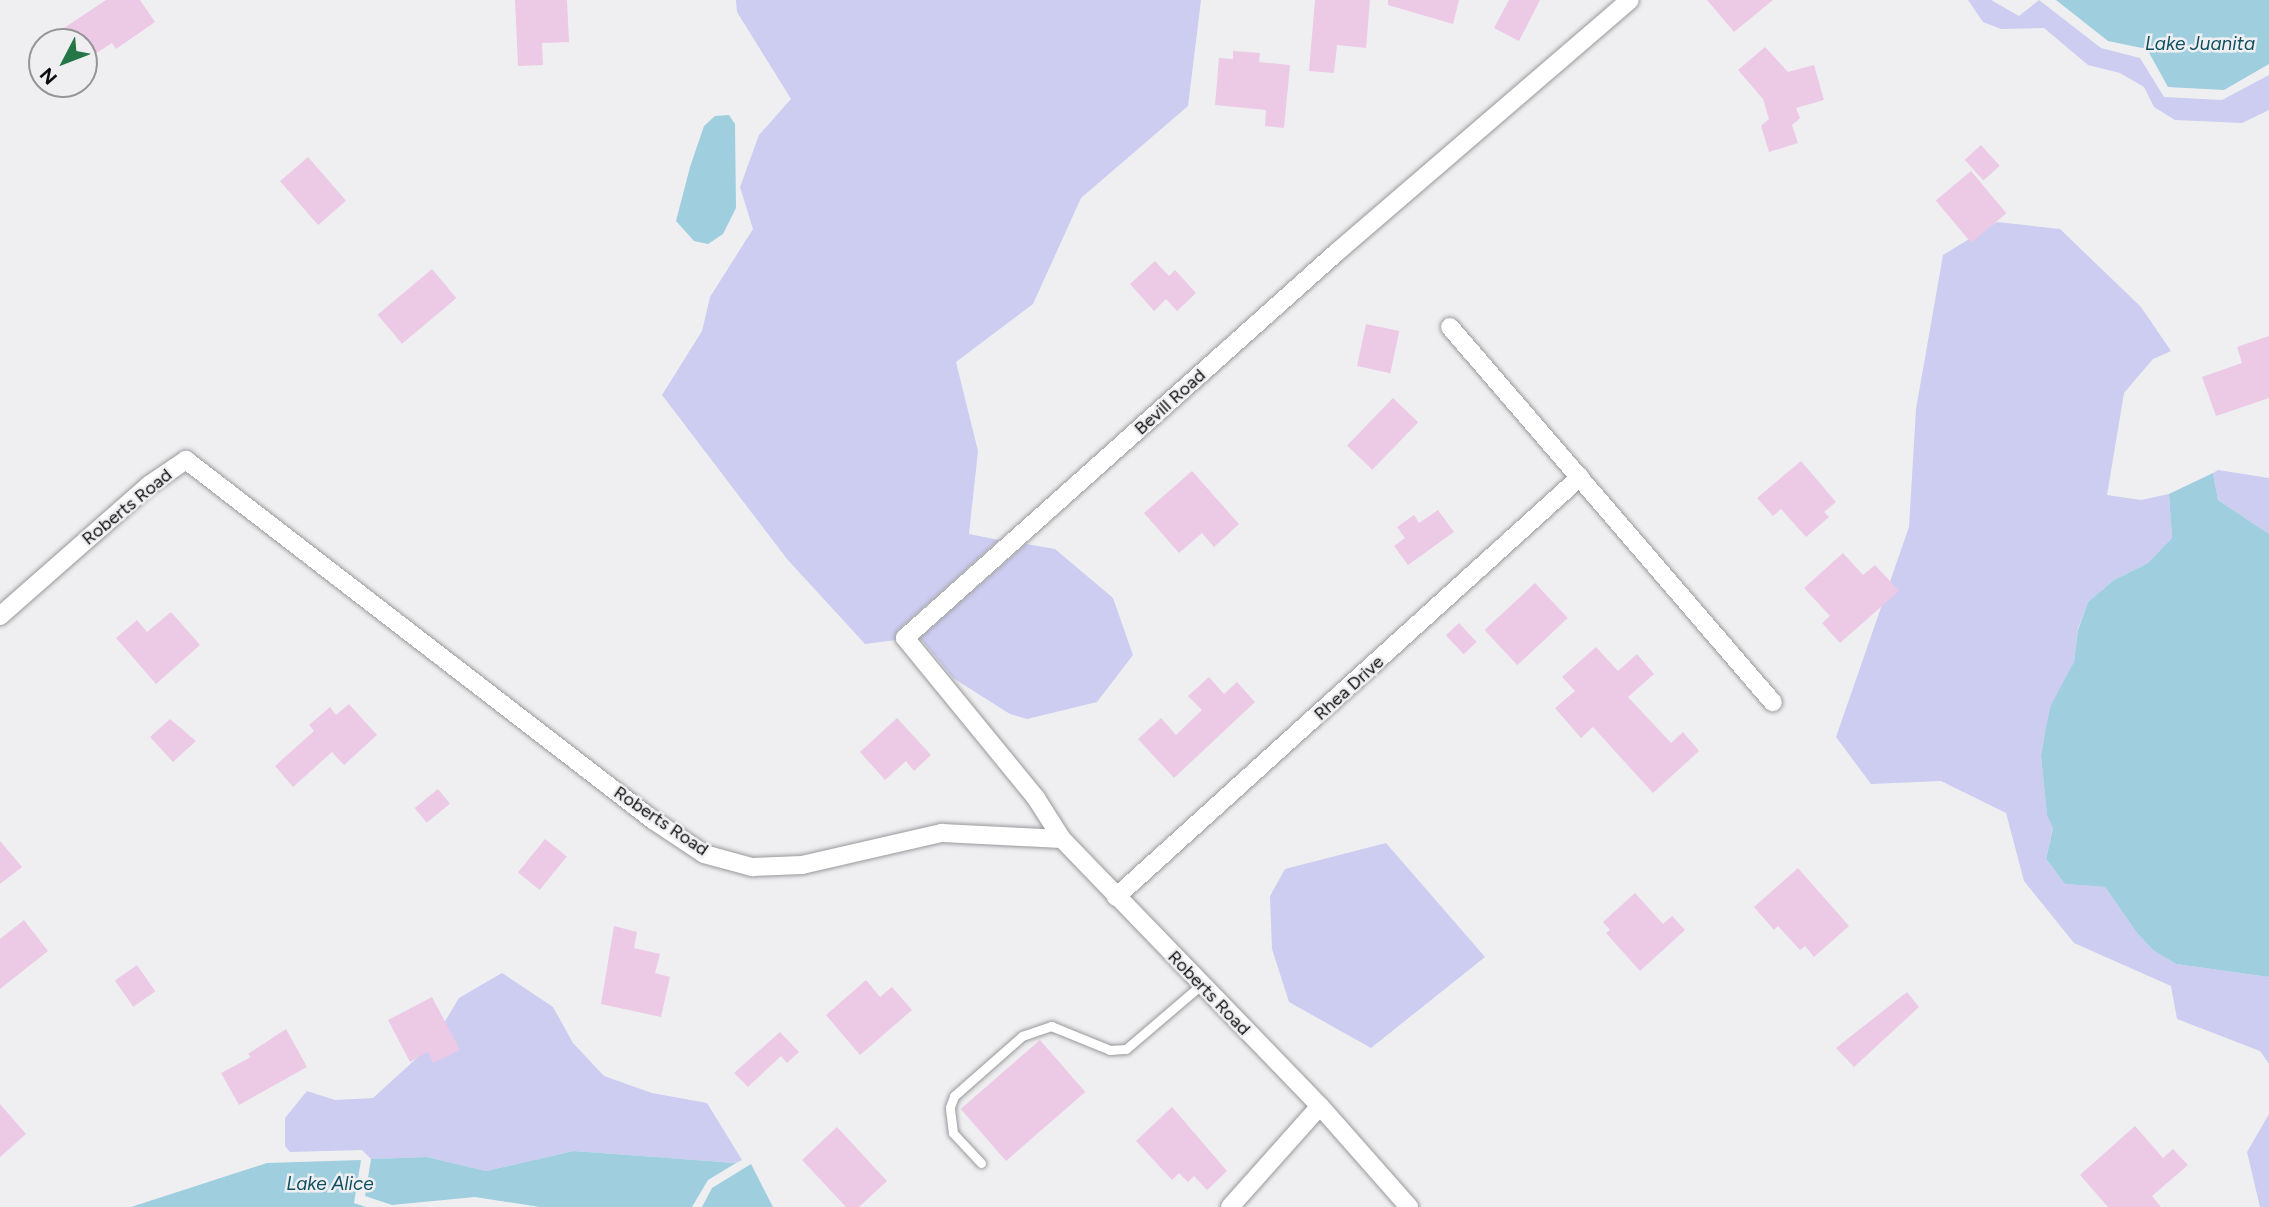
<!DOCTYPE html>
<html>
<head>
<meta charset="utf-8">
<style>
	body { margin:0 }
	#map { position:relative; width:2269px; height:1207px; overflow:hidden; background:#efeff2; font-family:Figtree,sans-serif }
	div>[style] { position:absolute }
	.green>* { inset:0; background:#cccdf0 }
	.water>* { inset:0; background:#9fcedf }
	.building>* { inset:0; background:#ecc9e5; transform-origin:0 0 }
	.roads { filter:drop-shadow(0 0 2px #99999c) drop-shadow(0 0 2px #99999c) }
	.service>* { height:9px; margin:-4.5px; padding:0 4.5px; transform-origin:4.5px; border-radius:4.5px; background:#fff }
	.minor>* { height:18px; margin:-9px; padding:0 9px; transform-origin:9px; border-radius:9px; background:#fff }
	span { translate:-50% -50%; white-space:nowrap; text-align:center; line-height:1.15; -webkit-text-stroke:5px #efeff2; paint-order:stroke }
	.street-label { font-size:18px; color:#0d0d0e }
	.water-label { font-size:19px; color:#0e4f61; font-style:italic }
	.north { position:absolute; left:28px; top:28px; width:70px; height:70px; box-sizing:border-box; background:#efeff2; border:2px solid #959597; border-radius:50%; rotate:228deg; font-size:19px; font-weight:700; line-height:28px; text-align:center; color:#0d0d0e }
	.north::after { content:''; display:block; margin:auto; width:24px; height:32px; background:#247647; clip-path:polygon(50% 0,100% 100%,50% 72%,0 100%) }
</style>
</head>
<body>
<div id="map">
	<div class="green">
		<i style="clip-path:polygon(736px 0,1201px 0,1188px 106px,1081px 198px,1033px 304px,956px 362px,978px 451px,969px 534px,999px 540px,898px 630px,896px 640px,865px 644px,787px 559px,662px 395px,702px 331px,710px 297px,753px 229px,740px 187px,759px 135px,791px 99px,737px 12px)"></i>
		<i style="clip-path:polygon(1968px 0,1991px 0,2019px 16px,2039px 0,2101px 48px,2140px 58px,2164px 97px,2222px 100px,2269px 75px,2269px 110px,2242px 123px,2175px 120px,2154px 107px,2144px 87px,2120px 73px,2088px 65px,2044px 28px,2001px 29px,1983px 22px)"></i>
		<i style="clip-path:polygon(1997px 222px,2060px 229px,2141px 307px,2171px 351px,2153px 359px,2124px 393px,2107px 495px,2141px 500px,2169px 494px,2172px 538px,2148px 563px,2114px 580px,2088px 602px,2078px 629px,2074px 662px,2045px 732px,2041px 756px,2047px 814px,2053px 827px,2046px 859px,2065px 884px,2105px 887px,2137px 933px,2153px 950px,2176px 964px,2269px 977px,2269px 1064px,2260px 1051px,2177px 1019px,2171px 986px,2074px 943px,2024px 881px,2006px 813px,1941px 781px,1871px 784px,1836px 737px,1909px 527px,1916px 409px,1943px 255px)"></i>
		<i style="clip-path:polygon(2218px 470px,2269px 478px,2269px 534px,2218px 500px,2213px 473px)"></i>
		<i style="clip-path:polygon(1026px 544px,1055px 549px,1113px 598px,1133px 655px,1097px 702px,1027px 719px,1010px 714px,953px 678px,920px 638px)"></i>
		<i style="clip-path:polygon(1386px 843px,1485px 957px,1371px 1048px,1289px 1002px,1272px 949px,1270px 896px,1285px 869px)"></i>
		<i style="clip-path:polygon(502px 973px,553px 1007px,573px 1043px,604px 1076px,652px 1093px,707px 1103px,742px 1160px,736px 1163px,574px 1151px,486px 1171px,427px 1157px,371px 1159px,362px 1150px,290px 1152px,285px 1146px,285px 1118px,307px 1091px,335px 1100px,373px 1098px,430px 1046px,459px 998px)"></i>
		<i style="clip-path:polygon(2269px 1114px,2269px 1207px,2260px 1207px,2247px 1152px)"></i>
	</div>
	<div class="water">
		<i style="clip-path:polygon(2056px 0,2269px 0,2269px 64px,2224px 90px,2168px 87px,2147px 49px,2108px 41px)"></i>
		<i style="clip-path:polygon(729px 115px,735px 124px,736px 208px,723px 234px,708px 244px,694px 241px,676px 221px,690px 167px,704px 126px,715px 116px)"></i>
		<i style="clip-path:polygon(2213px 473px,2218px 500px,2269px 534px,2269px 977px,2176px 964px,2153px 950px,2137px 933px,2105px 887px,2065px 884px,2046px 859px,2053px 828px,2047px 815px,2041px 756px,2045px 732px,2051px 705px,2074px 662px,2078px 630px,2088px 602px,2114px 580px,2148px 563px,2172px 538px,2169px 494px)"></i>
		<i style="clip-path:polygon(574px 1151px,736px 1163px,708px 1180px,692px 1207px,540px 1207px,475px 1197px,392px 1205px,365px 1196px,371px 1159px,427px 1157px,486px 1171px)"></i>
		<i style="clip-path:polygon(361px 1160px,354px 1203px,366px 1207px,131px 1207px,267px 1163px)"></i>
		<i style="clip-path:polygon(751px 1164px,773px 1207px,702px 1207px,712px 1188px)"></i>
	</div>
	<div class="building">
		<i style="clip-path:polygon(106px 0,140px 0,155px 22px,116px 49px,112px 43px,84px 61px,84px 42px,65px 42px,58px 32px)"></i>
		<i style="clip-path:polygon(515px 0,567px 0,569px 42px,542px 43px,543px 65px,518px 66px)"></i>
		<i style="clip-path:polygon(1315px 0,1370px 0,1366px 48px,1337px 45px,1334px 73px,1309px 71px)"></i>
		<i style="clip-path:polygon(1388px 0,1459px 0,1453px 24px,1388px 5px)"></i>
		<i style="clip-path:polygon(1509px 0,1540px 0,1519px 41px,1494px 28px)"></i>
		<i style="clip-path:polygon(1707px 0,1773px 0,1734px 32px)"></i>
		<i style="clip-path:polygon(1765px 47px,1788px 72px,1814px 65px,1824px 100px,1796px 108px,1800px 118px,1792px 125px,1798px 143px,1769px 152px,1761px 126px,1769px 119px,1763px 99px,1738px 70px)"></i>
		<i style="clip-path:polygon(1233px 51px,1260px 53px,1259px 62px,1290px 65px,1284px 128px,1265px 126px,1266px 110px,1215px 105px,1219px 58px,1233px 59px)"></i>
		<i style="left:1981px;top:145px;width:28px;height:22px;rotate:48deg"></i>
		<i style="left:308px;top:157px;width:58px;height:37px;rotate:49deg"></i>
		<i style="left:1971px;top:171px;width:55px;height:46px;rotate:50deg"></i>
		<i style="clip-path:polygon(1155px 261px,1169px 276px,1175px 270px,1196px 293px,1177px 311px,1166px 299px,1154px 311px,1130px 284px)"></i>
		<i style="left:432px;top:269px;width:38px;height:71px;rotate:50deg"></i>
		<i style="left:1366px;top:324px;width:34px;height:43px;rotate:12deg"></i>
		<i style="clip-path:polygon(2269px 336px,2269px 398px,2216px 416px,2202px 377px,2242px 363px,2237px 347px)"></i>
		<i style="left:1393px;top:398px;width:35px;height:66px;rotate:44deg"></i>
		<i style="clip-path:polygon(1801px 461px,1836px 502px,1824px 512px,1829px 517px,1806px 537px,1781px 509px,1773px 516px,1757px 498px)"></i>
		<i style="clip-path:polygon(1192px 471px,1239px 524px,1214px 547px,1202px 533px,1179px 553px,1144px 513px)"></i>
		<i style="clip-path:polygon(1438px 510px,1454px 532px,1408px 565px,1394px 546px,1405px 538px,1397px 527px,1414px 515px,1419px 523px)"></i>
		<i style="clip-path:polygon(1843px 553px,1863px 575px,1875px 565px,1899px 591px,1840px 643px,1822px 623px,1830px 616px,1804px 588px)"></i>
		<i style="left:1535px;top:583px;width:48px;height:69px;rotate:47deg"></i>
		<i style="clip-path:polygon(171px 612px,200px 645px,156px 684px,116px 638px,137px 620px,147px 632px)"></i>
		<i style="left:1459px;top:623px;width:26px;height:18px;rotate:47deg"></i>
		<i style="clip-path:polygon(1596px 647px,1618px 671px,1637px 654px,1654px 674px,1628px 697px,1671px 743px,1683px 732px,1699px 751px,1653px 793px,1593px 727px,1581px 738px,1555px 708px,1575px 691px,1562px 677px)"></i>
		<i style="clip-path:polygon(1209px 677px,1224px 694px,1237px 682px,1255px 702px,1174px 778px,1138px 739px,1161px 718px,1176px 735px,1202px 710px,1188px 696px)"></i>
		<i style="clip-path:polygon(349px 704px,377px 735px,344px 765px,332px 752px,293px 787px,275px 766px,314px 731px,309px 725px,330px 707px,336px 715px)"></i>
		<i style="clip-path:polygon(897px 718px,931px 755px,914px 771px,906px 761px,885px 780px,860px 752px)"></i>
		<i style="clip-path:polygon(170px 719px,196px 741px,173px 762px,150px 737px)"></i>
		<i style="left:438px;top:789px;width:19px;height:30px;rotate:51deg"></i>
		<i style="left:545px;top:839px;width:28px;height:43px;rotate:39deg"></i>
		<i style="clip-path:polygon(0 841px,22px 867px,0 884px)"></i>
		<i style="clip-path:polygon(1798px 868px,1849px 926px,1814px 957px,1805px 946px,1800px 950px,1778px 926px,1774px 930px,1754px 907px)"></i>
		<i style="clip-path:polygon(1635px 893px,1663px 924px,1672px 916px,1685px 930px,1640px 971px,1606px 933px,1610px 930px,1603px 922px)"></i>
		<i style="clip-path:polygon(24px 920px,48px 951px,0 989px,0 939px)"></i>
		<i style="clip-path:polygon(614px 926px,637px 932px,634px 948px,660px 954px,655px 973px,670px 977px,661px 1017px,601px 1004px)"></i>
		<i style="left:137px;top:965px;width:32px;height:27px;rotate:55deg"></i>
		<i style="clip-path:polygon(866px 980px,880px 997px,892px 987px,912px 1010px,860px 1055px,826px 1015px)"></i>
		<i style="clip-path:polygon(1907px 992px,1919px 1007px,1854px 1067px,1836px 1048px)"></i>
		<i style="clip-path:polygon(432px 997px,460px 1050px,433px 1063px,428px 1052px,410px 1062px,388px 1020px)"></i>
		<i style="clip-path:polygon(286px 1029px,307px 1067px,239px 1105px,221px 1073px,251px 1057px,248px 1054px)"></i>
		<i style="clip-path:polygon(780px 1032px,799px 1052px,787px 1063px,781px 1056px,748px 1087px,734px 1073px)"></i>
		<i style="left:1040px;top:1040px;width:69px;height:105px;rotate:49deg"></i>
		<i style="clip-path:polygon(0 1104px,26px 1134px,0 1157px)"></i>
		<i style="clip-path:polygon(1172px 1107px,1227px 1171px,1207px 1190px,1194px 1176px,1188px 1182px,1179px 1173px,1172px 1180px,1136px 1141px)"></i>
		<i style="clip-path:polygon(2135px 1126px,2163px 1158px,2173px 1149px,2188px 1165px,2152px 1196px,2161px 1207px,2108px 1207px,2080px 1175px)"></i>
		<i style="clip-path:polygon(837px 1127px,887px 1181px,859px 1207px,846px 1207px,802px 1160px)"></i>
	</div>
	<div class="roads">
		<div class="service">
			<i style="left:981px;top:1163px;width:41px;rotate:-133deg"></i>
			<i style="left:953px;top:1133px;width:26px;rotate:-97deg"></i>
			<i style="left:950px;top:1107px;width:12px;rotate:-70deg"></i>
			<i style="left:954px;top:1096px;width:91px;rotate:-41.4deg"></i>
			<i style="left:1022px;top:1036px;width:31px;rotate:-19deg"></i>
			<i style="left:1051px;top:1026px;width:64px;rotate:22.1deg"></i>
			<i style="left:1110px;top:1050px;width:16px;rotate:-4deg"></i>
			<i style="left:1126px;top:1049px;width:99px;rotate:-40.5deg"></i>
		</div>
		<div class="minor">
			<i style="left:1450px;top:327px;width:495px;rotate:49.3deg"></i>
			<i style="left:0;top:616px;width:198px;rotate:-41.3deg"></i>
			<i style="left:149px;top:485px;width:45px;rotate:-34deg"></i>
			<i style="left:186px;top:460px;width:590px;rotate:37.63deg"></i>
			<i style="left:653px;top:820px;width:61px;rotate:33.7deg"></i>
			<i style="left:704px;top:854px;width:50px;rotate:15.2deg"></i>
			<i style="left:752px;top:867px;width:50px;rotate:-2.3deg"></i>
			<i style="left:802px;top:865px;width:144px;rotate:-12.9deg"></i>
			<i style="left:942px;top:833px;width:120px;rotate:2.9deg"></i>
			<i style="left:1062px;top:839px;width:371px;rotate:46deg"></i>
			<i style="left:1320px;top:1106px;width:135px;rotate:48.6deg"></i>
			<i style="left:1062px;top:839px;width:49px;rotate:-122.4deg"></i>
			<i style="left:1036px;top:798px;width:207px;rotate:-129.3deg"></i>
			<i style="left:905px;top:638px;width:579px;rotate:-41.78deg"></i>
			<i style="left:1337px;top:252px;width:386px;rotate:-40.7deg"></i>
			<i style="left:1116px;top:897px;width:626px;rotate:-42.15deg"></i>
			<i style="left:1230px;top:1207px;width:135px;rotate:-48.3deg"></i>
		</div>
	</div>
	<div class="street-label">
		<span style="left:1170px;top:402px;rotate:-42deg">Bevill Road</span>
		<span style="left:127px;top:507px;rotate:-39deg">Roberts Road</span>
		<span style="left:1349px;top:688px;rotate:-42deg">Rhea Drive</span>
		<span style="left:661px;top:821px;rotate:34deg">Roberts Road</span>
		<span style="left:1209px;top:993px;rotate:46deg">Roberts Road</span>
	</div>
	<div class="water-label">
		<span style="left:2200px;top:44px">Lake Juanita</span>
		<span style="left:330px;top:1184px">Lake Alice</span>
	</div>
	<div class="north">N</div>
</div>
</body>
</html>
